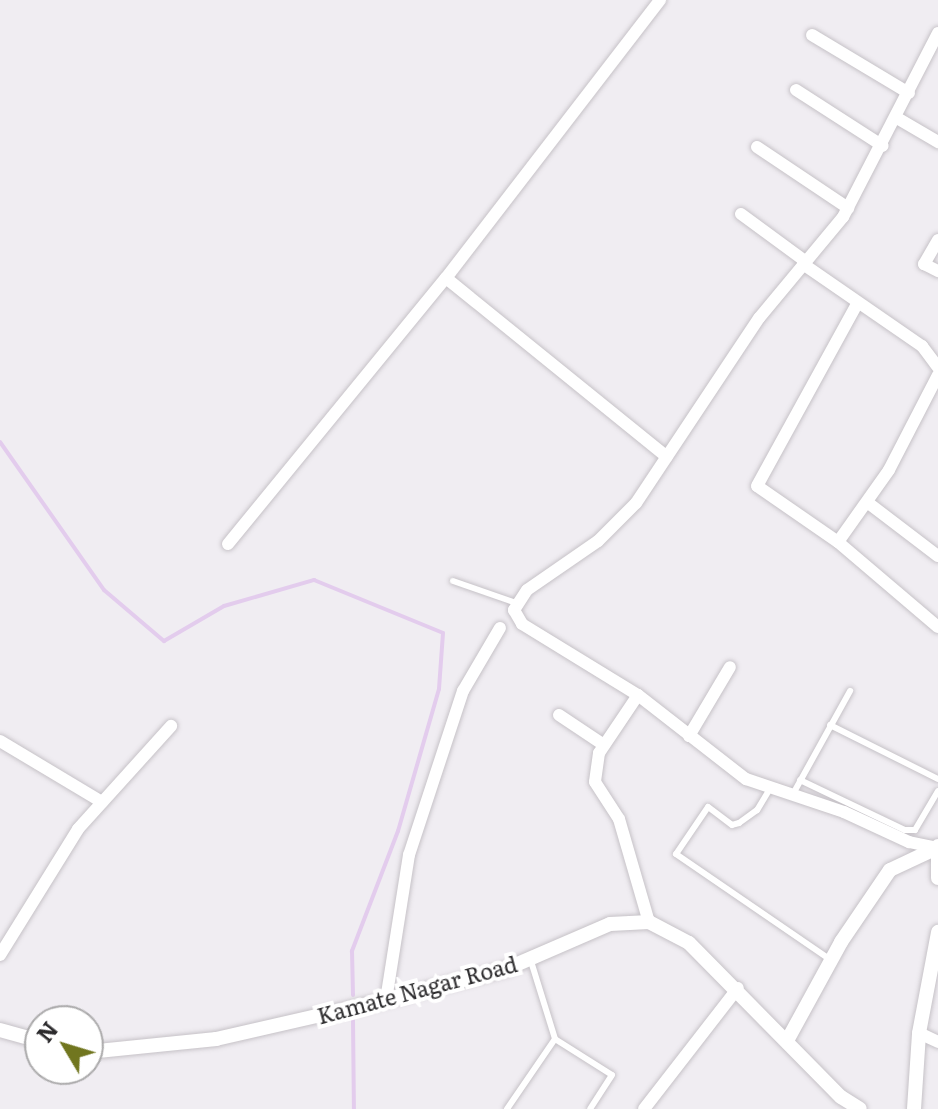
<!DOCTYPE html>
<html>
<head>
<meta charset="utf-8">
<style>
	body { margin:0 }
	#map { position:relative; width:938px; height:1109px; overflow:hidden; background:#f0edf2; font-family:Literata,serif }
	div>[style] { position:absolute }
	.stream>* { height:4px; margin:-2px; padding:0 2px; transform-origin:2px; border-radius:2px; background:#e3cced }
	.roads { filter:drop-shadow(0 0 2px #c6c2c7) drop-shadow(0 0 2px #c6c2c7) }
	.service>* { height:6px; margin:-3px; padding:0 3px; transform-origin:3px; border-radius:3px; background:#fff }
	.minor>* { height:12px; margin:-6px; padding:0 6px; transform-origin:6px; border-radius:6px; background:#fff }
	.tertiary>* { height:14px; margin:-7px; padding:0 7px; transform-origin:7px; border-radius:7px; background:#fff }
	span { translate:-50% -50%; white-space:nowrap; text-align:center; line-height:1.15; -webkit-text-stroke:8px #fff; paint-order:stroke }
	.street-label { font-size:22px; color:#2c2b2d }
	.north { position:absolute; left:24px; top:1005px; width:80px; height:80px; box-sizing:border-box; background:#fff; border:2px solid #abaaab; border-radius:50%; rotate:308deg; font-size:22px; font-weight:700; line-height:32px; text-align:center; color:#2c2b2d }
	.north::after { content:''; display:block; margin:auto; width:28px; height:36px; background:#71761f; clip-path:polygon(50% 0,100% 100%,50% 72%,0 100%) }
</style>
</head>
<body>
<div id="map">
	<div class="stream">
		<i style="left:0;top:442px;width:181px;rotate:54.9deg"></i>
		<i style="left:104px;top:590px;width:79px;rotate:40.4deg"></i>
		<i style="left:164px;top:641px;width:69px;rotate:-30.3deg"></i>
		<i style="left:224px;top:606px;width:94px;rotate:-16.1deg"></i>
		<i style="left:314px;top:580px;width:139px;rotate:22.3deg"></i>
		<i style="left:443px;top:633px;width:56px;rotate:94.1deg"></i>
		<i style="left:439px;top:689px;width:148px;rotate:106.1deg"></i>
		<i style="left:398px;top:831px;width:129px;rotate:111deg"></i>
		<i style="left:352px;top:951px;width:44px;rotate:88.7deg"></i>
		<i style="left:353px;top:1020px;width:89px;rotate:89.4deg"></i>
	</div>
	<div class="roads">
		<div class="service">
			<i style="left:453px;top:581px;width:67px;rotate:19.2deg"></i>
			<i style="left:830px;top:725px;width:121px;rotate:26.6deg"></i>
			<i style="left:800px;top:780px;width:116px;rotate:25.5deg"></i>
			<i style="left:905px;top:830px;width:10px"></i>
			<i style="left:915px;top:830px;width:45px;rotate:-59.5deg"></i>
			<i style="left:771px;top:787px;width:27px;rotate:121deg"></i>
			<i style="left:757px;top:810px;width:22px;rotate:144deg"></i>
			<i style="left:739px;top:823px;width:7px;rotate:164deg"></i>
			<i style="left:732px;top:825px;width:30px;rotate:-143deg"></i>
			<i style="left:708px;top:807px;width:57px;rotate:124.2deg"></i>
			<i style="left:676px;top:854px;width:188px;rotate:34.4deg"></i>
			<i style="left:793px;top:794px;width:118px;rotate:-61deg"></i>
			<i style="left:530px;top:958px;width:85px;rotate:72.8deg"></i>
			<i style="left:555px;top:1039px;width:67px;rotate:32.3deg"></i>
			<i style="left:612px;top:1075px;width:40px;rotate:122.9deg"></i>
			<i style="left:507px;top:1109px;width:85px;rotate:-55.6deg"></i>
		</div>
		<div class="minor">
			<i style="left:938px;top:33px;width:207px;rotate:117.3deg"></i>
			<i style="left:843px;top:217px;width:131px;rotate:129.7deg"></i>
			<i style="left:759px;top:318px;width:222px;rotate:123.6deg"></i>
			<i style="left:636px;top:503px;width:54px;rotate:135deg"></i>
			<i style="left:598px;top:541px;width:86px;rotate:145.4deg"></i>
			<i style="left:527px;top:590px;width:24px;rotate:123deg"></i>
			<i style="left:514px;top:610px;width:16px;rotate:60deg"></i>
			<i style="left:522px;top:624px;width:136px;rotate:31.5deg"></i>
			<i style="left:638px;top:695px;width:137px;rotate:37.9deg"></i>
			<i style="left:746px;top:779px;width:103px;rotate:18.6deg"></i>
			<i style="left:844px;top:812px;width:72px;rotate:24.8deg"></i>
			<i style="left:909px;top:842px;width:30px;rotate:12deg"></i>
			<i style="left:812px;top:35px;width:113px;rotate:30.9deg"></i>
			<i style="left:796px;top:90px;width:103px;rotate:32.8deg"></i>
			<i style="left:897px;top:118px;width:48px;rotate:30.3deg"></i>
			<i style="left:757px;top:147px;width:110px;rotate:33.8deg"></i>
			<i style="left:741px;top:214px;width:79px;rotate:36.3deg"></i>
			<i style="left:938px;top:240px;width:28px;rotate:120deg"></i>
			<i style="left:924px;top:264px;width:16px;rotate:27deg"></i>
			<i style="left:803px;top:264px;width:145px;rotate:34.6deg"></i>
			<i style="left:922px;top:346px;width:26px;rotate:53deg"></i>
			<i style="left:446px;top:278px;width:284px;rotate:39deg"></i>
			<i style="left:938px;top:375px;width:107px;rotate:117.3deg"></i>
			<i style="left:889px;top:470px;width:88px;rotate:125.3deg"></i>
			<i style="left:838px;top:542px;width:131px;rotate:40.4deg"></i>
			<i style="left:867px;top:502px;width:89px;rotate:37.3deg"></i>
			<i style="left:838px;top:542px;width:98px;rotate:-145.3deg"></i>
			<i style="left:757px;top:486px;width:208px;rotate:-61.2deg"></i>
			<i style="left:228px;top:544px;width:344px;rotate:-50.7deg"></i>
			<i style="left:446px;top:278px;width:351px;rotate:-52.4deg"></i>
			<i style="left:638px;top:695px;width:70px;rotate:123.9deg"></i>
			<i style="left:599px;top:753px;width:29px;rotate:98deg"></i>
			<i style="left:595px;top:782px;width:44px;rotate:57deg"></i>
			<i style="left:619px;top:819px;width:107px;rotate:73.8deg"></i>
			<i style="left:559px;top:715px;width:54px;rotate:33.7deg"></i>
			<i style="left:689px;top:736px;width:80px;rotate:-59.3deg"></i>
			<i style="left:0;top:741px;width:119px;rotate:30.9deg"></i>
			<i style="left:0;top:955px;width:148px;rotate:-58.2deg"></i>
			<i style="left:78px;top:829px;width:139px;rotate:-47.9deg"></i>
			<i style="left:386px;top:1000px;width:147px;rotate:-81deg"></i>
			<i style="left:409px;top:855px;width:173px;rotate:-71.8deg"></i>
			<i style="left:463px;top:691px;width:73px;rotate:-59.6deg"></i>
			<i style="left:919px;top:1033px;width:21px;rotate:25deg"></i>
			<i style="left:644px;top:1109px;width:153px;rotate:-52.2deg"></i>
		</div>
		<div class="tertiary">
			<i style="left:938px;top:846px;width:32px;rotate:90deg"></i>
			<i style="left:0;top:1030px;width:41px;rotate:15.4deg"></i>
			<i style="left:788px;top:1039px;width:111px;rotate:-61.3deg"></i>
			<i style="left:841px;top:942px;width:87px;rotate:-55.8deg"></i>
			<i style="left:890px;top:870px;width:52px;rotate:-25.1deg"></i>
			<i style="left:88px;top:1052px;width:129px;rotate:-5.8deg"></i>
			<i style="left:216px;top:1039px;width:157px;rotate:-12.9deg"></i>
			<i style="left:369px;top:1004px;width:141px;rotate:-14.3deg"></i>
			<i style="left:506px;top:969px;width:113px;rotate:-23.4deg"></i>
			<i style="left:610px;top:924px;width:39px;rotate:-3deg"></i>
			<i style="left:649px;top:922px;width:45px;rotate:27.7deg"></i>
			<i style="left:689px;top:943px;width:216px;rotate:45.4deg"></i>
			<i style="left:841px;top:1097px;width:22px;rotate:32deg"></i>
			<i style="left:914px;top:1109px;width:76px;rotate:-86.2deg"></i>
			<i style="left:919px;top:1033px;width:103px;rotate:-79.3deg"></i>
		</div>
	</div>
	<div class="street-label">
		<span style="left:417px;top:989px;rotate:-15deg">Kamate Nagar Road</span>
	</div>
	<div class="north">N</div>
</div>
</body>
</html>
